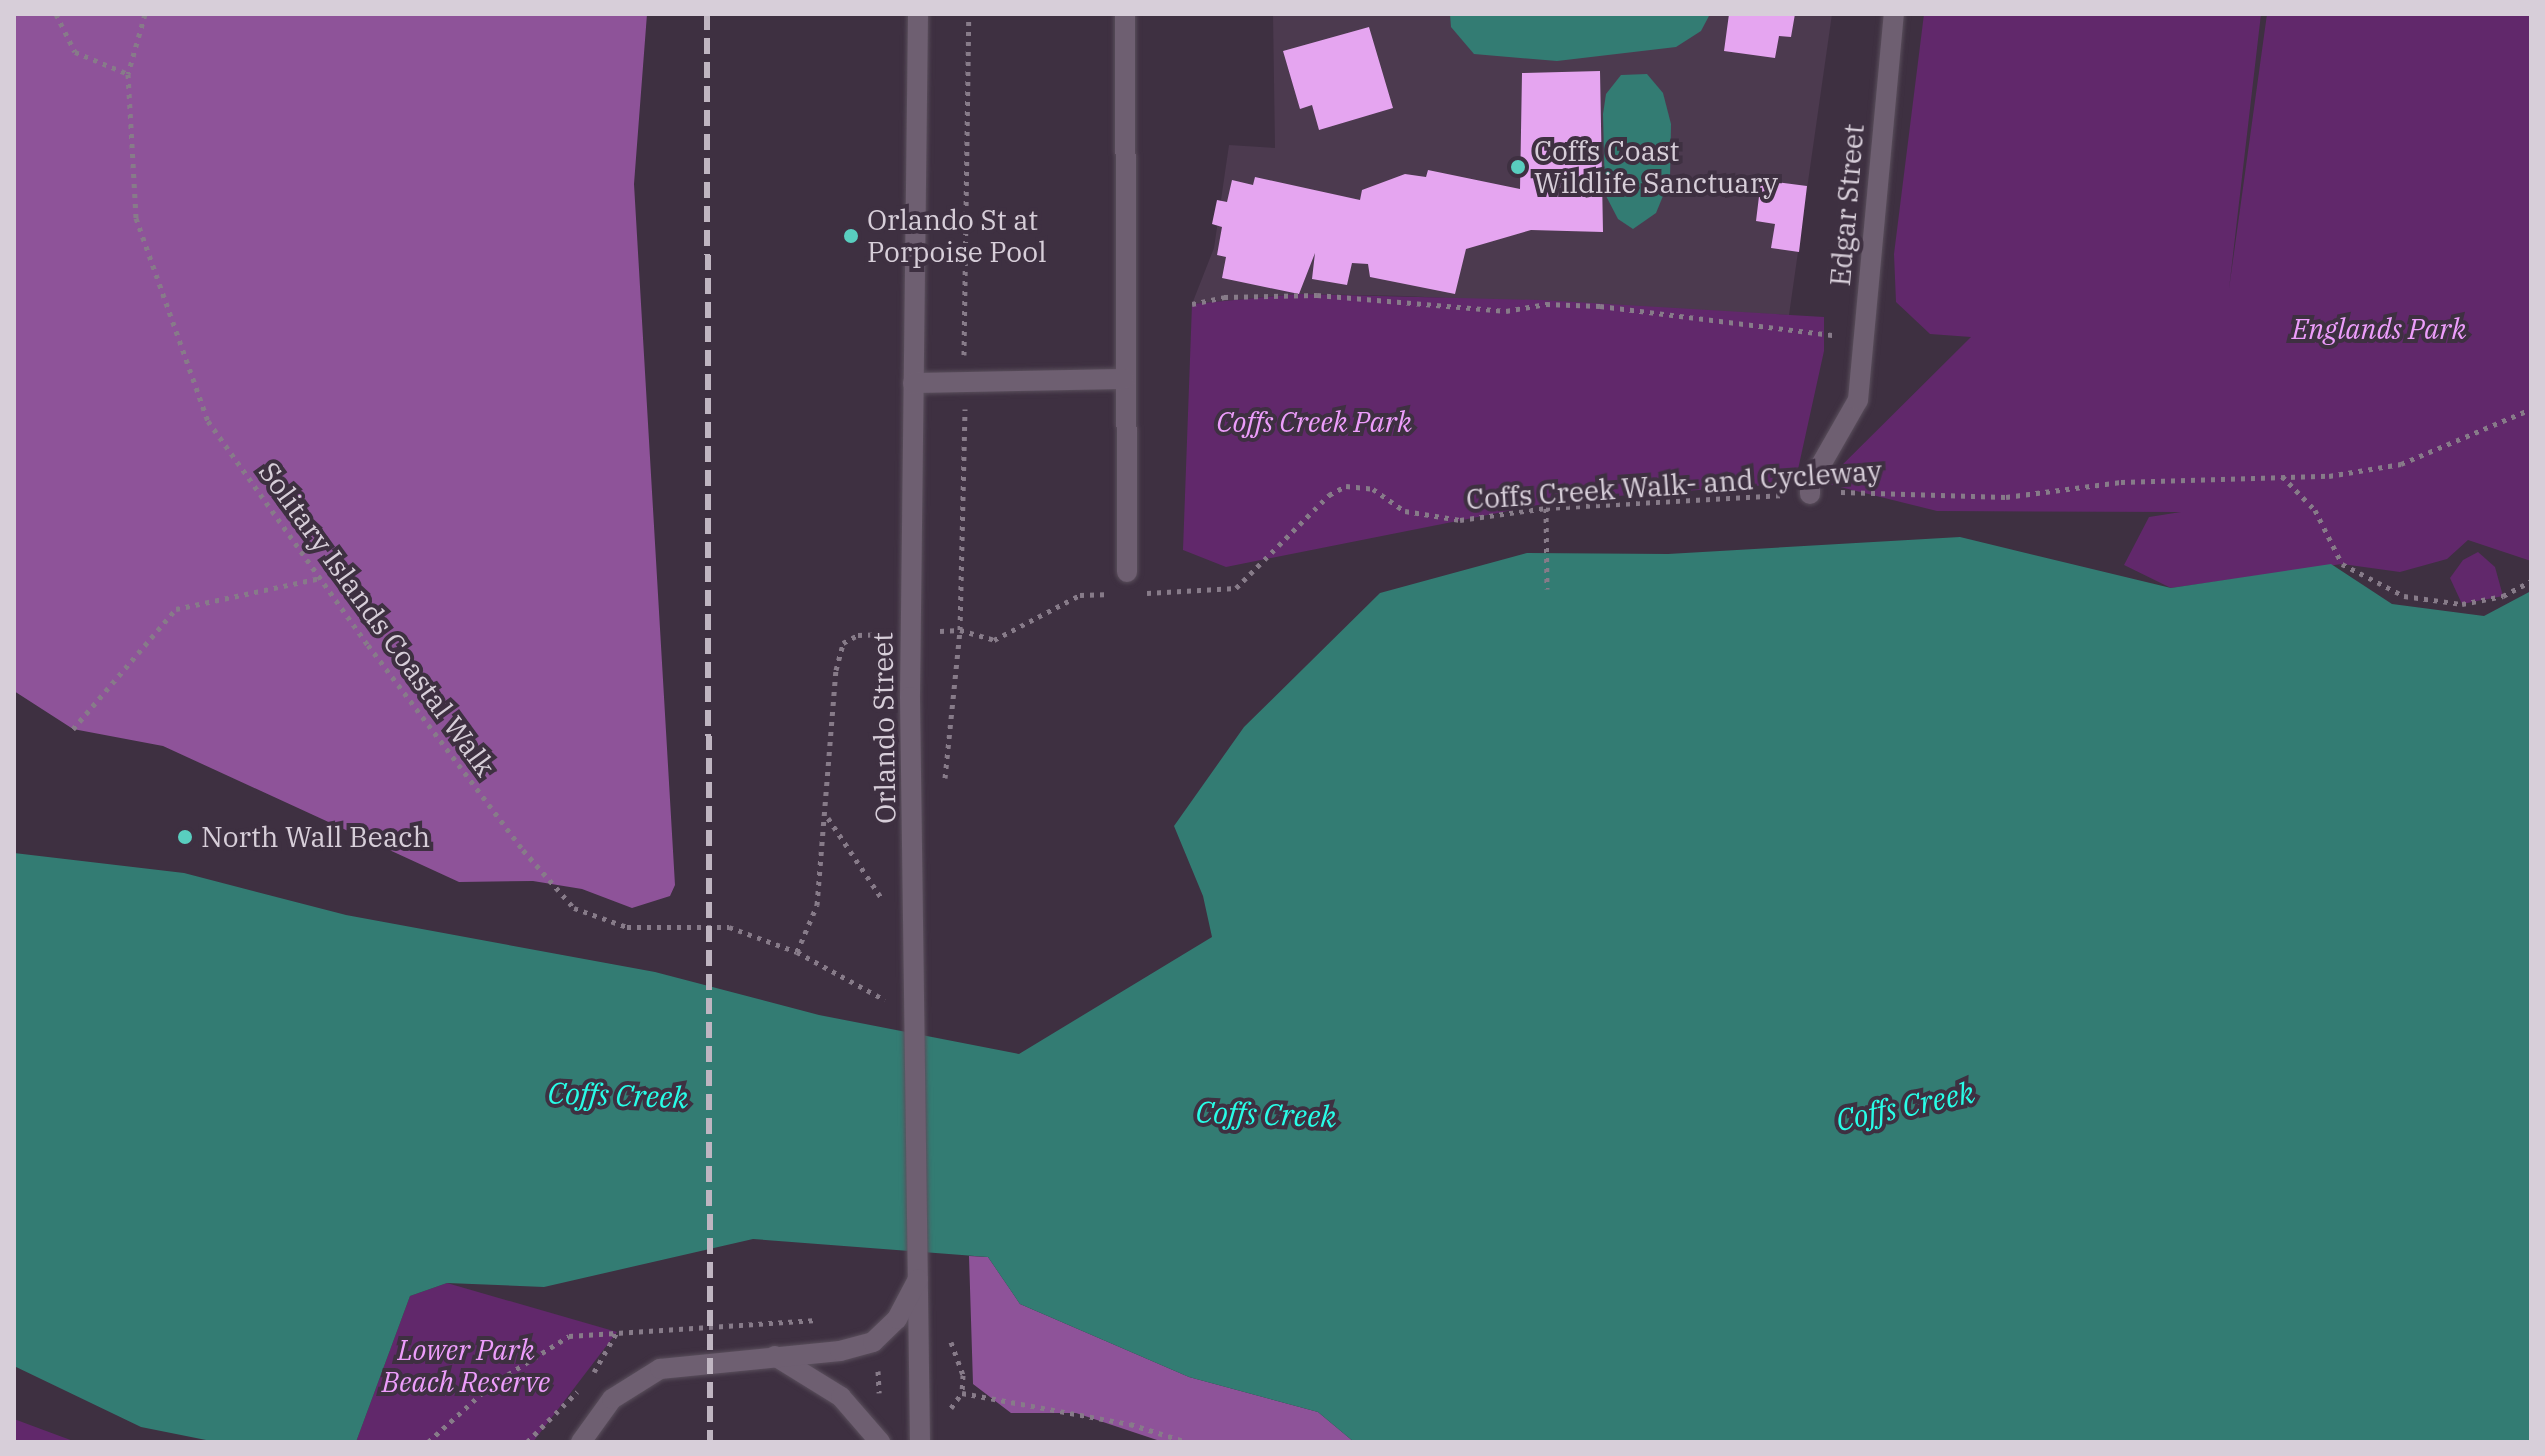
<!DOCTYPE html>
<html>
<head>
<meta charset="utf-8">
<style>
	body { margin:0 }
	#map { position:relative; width:2545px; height:1456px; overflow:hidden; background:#3e3041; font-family:"IBM Plex Serif",serif }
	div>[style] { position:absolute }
	.built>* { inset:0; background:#4c3a4f }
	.green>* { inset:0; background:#61286b }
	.forest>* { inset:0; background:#8e5399 }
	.water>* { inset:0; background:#337c73 }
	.building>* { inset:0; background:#e5a5f0 }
	.path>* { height:5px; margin-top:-2.5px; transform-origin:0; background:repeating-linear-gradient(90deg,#877b89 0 4px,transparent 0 10px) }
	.roads { filter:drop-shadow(0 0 2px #5a4f5c) drop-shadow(0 0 2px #5a4f5c) }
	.minor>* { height:20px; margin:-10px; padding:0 10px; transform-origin:10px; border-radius:10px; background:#6e5f71 }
	.rail>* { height:6px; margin-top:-3px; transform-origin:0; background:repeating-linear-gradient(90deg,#bfb5c1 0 16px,transparent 0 24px) }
	.dots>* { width:22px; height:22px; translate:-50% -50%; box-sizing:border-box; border:4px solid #3e3041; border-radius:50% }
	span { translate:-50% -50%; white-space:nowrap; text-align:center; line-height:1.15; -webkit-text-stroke:8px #3e3041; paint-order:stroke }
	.poi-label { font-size:28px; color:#d7ced9 }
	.left { translate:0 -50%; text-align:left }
	.street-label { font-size:28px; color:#d7ced9 }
	.park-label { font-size:28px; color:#ed9dfb; font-style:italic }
	.water-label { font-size:30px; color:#28fde7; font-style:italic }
	.frame { position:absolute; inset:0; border:16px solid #d7ced9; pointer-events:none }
</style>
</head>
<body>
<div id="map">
	<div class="built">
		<i style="clip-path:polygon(1273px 14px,1832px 14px,1789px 315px,1405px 296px,1299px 294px,1192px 304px,1214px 248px,1229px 145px,1275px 148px)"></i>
	</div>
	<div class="green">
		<i style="clip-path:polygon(1924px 14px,2261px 14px,2229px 289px,2267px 14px,2531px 14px,2531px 561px,2468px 540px,2447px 559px,2400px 572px,2342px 564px,2171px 588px,2124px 565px,2149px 517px,2181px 512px,1937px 511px,1824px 483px,1971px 337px,1930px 334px,1896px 302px,1894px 254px)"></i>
		<i style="clip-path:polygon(1299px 294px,1541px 300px,1824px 317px,1824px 351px,1795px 483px,1563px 500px,1226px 567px,1183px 550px,1192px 304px)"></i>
		<i style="clip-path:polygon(2478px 552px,2495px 567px,2503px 596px,2462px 604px,2450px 578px,2463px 560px)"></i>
		<i style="clip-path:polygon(447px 1283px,617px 1332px,533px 1442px,356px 1442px,410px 1296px)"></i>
		<i style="clip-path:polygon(14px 1419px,57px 1435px,76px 1442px,14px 1442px)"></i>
	</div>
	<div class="forest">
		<i style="clip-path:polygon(14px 14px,647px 14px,634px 184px,675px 885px,670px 896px,632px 908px,582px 889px,533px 881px,459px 882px,163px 746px,73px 729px,14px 691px)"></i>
		<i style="clip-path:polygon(969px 1256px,988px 1257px,1020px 1304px,1189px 1377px,1318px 1412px,1354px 1442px,1163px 1442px,1076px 1413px,1011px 1413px,973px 1384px)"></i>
	</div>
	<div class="water">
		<i style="clip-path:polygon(1450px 14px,1710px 14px,1701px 31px,1676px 47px,1557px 61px,1474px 54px,1451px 27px)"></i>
		<i style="clip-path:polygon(1647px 74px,1663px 93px,1671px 124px,1670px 179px,1656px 213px,1633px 229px,1618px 219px,1605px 194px,1603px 114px,1606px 94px,1621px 75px)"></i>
		<i style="clip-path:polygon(1960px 537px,2171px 588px,2331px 564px,2392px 604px,2484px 616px,2531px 591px,2531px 1442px,1354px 1442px,1318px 1412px,1189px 1377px,1020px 1304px,988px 1257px,753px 1239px,544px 1287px,447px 1283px,410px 1296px,356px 1442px,216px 1442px,141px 1427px,14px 1366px,14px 853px,184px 873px,346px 915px,655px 972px,819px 1015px,1019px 1054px,1212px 937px,1203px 896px,1174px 826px,1244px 727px,1380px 593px,1527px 553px,1668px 554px)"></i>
	</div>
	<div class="building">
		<i style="clip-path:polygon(1729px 14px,1795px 14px,1791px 37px,1779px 36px,1775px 58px,1724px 51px)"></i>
		<i style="clip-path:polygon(1369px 27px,1393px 108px,1319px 130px,1312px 105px,1300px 109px,1283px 51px)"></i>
		<i style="clip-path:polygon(1600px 71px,1603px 232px,1531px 230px,1466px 249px,1455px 294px,1370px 277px,1368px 264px,1352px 263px,1347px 285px,1312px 279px,1315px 253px,1299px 294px,1222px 278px,1226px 257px,1217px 255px,1222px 227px,1212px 224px,1217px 200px,1227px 202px,1232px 180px,1253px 185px,1255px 177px,1360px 200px,1362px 190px,1405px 174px,1426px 177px,1428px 170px,1520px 189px,1522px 73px)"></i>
		<i style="clip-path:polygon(1761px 180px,1807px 186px,1799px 252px,1771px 248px,1775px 224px,1756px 221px)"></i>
	</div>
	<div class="path">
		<i style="left:56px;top:14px;width:42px;rotate:63.4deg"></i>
		<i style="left:75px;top:52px;width:57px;rotate:22.5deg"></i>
		<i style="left:145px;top:14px;width:62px;rotate:105.8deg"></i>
		<i style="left:128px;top:74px;width:144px;rotate:86.8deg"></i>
		<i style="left:136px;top:218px;width:215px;rotate:70.5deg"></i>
		<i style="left:208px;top:421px;width:275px;rotate:54.5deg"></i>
		<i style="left:368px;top:645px;width:257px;rotate:52.9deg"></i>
		<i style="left:523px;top:850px;width:77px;rotate:48.7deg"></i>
		<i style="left:574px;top:908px;width:56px;rotate:19.7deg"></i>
		<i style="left:627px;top:927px;width:102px"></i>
		<i style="left:729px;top:927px;width:72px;rotate:20.2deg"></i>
		<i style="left:797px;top:952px;width:100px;rotate:28.6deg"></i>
		<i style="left:1192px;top:304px;width:33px;rotate:-12deg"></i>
		<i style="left:1224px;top:297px;width:93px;rotate:-1.2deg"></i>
		<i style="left:1317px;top:295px;width:190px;rotate:4.8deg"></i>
		<i style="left:1506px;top:311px;width:41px;rotate:-9.9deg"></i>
		<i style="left:1546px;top:304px;width:54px;rotate:2.1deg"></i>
		<i style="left:1600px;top:306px;width:236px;rotate:7.1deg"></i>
		<i style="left:964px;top:355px;width:341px;rotate:-89.2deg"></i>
		<i style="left:2282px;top:476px;width:47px;rotate:45.9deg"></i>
		<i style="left:2315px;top:510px;width:60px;rotate:63.4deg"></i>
		<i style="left:2342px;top:564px;width:70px;rotate:27.3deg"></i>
		<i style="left:2404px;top:596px;width:59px;rotate:7.9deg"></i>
		<i style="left:2462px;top:604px;width:42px;rotate:-11deg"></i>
		<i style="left:2503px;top:596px;width:32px;rotate:-28deg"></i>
		<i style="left:1841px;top:492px;width:165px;rotate:1.7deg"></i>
		<i style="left:2006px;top:497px;width:116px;rotate:-7.4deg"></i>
		<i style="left:2121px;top:482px;width:208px;rotate:-1.7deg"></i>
		<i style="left:2329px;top:476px;width:73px;rotate:-9.5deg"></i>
		<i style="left:2401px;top:464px;width:141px;rotate:-22.9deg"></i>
		<i style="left:1546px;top:508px;width:81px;rotate:89.3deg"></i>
		<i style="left:1147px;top:593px;width:89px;rotate:-3.2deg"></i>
		<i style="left:1236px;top:588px;width:132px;rotate:-45deg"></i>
		<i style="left:1329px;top:495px;width:19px;rotate:-28deg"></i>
		<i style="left:1346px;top:486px;width:27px;rotate:6deg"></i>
		<i style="left:1373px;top:489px;width:39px;rotate:35deg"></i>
		<i style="left:1405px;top:511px;width:56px;rotate:9.3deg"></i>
		<i style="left:1460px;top:520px;width:87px;rotate:-7.9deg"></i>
		<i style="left:1546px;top:508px;width:237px;rotate:-3.1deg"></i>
		<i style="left:940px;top:631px;width:20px;rotate:-3deg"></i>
		<i style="left:960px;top:630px;width:221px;rotate:-88.7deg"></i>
		<i style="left:73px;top:729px;width:158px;rotate:-49.4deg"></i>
		<i style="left:176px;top:609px;width:148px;rotate:-12.1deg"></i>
		<i style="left:945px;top:778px;width:149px;rotate:-84.2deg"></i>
		<i style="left:960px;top:630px;width:35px;rotate:16deg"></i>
		<i style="left:994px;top:640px;width:97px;rotate:-27.6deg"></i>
		<i style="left:1080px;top:595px;width:25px;rotate:-2deg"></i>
		<i style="left:828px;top:818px;width:97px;rotate:56.3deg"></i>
		<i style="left:797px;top:952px;width:51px;rotate:-66.9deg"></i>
		<i style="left:817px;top:905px;width:236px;rotate:-85.4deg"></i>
		<i style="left:836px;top:670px;width:28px;rotate:-75deg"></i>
		<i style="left:843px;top:643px;width:17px;rotate:-28deg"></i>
		<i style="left:858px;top:635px;width:24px;rotate:-2deg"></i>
		<i style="left:951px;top:1342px;width:35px;rotate:70deg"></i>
		<i style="left:963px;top:1375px;width:18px;rotate:93deg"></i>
		<i style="left:962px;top:1393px;width:171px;rotate:10.5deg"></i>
		<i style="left:1130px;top:1424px;width:60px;rotate:17.5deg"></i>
		<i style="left:878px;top:1371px;width:22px;rotate:87deg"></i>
		<i style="left:594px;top:1372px;width:46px;rotate:-60.1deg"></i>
		<i style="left:951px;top:1408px;width:19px;rotate:-54deg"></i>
		<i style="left:428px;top:1442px;width:85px;rotate:-42.1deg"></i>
		<i style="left:491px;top:1385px;width:92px;rotate:-32.1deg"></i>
		<i style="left:569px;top:1336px;width:249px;rotate:-3.7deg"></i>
		<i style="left:527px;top:1442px;width:71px;rotate:-45deg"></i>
	</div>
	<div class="roads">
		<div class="minor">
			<i style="left:918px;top:14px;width:683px;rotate:90.67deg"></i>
			<i style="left:910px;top:697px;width:745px;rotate:89.23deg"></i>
			<i style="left:1125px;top:14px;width:558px;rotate:89.79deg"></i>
			<i style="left:913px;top:383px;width:211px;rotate:-1.1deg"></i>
			<i style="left:1810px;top:494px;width:10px;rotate:-90deg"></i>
			<i style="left:1810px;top:484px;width:97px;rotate:-60.3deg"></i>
			<i style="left:1858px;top:400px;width:388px;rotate:-84.7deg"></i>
			<i style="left:775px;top:1356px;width:78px;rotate:31.8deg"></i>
			<i style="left:841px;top:1397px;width:60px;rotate:49.1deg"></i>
			<i style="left:581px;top:1442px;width:53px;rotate:-54.2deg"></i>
			<i style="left:612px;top:1399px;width:57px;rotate:-32deg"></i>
			<i style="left:660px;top:1369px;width:181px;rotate:-5.7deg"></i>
			<i style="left:840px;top:1351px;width:34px;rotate:-15deg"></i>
			<i style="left:873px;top:1342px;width:33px;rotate:-44deg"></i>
			<i style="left:897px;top:1319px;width:45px;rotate:-62.3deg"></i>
		</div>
	</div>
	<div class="rail">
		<i style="left:707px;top:14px;width:1428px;rotate:89.88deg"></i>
	</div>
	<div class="dots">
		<i style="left:1518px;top:167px;background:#59cebf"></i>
		<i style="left:851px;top:236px;background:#59cebf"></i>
		<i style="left:185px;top:837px;background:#59cebf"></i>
	</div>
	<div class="poi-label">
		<span class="left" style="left:1534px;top:167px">Coffs Coast<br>Wildlife Sanctuary</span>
		<span class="left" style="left:867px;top:236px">Orlando St at<br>Porpoise Pool</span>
		<span class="left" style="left:201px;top:837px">North Wall Beach</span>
	</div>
	<div class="street-label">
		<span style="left:1847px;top:205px;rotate:-85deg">Edgar Street</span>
		<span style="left:1674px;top:485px;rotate:-4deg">Coffs Creek Walk- and Cycleway</span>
		<span style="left:377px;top:619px;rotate:54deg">Solitary Islands Coastal Walk</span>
		<span style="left:884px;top:728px;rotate:-91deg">Orlando Street</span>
	</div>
	<div class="park-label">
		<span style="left:2379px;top:329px">Englands Park</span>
		<span style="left:1314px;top:422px">Coffs Creek Park</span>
		<span style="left:466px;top:1366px">Lower Park<br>Beach Reserve</span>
	</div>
	<div class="water-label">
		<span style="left:618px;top:1095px;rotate:2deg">Coffs Creek</span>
		<span style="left:1905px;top:1106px;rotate:-12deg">Coffs Creek</span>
		<span style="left:1266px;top:1114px;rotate:2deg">Coffs Creek</span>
	</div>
	<div class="frame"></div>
</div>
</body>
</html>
